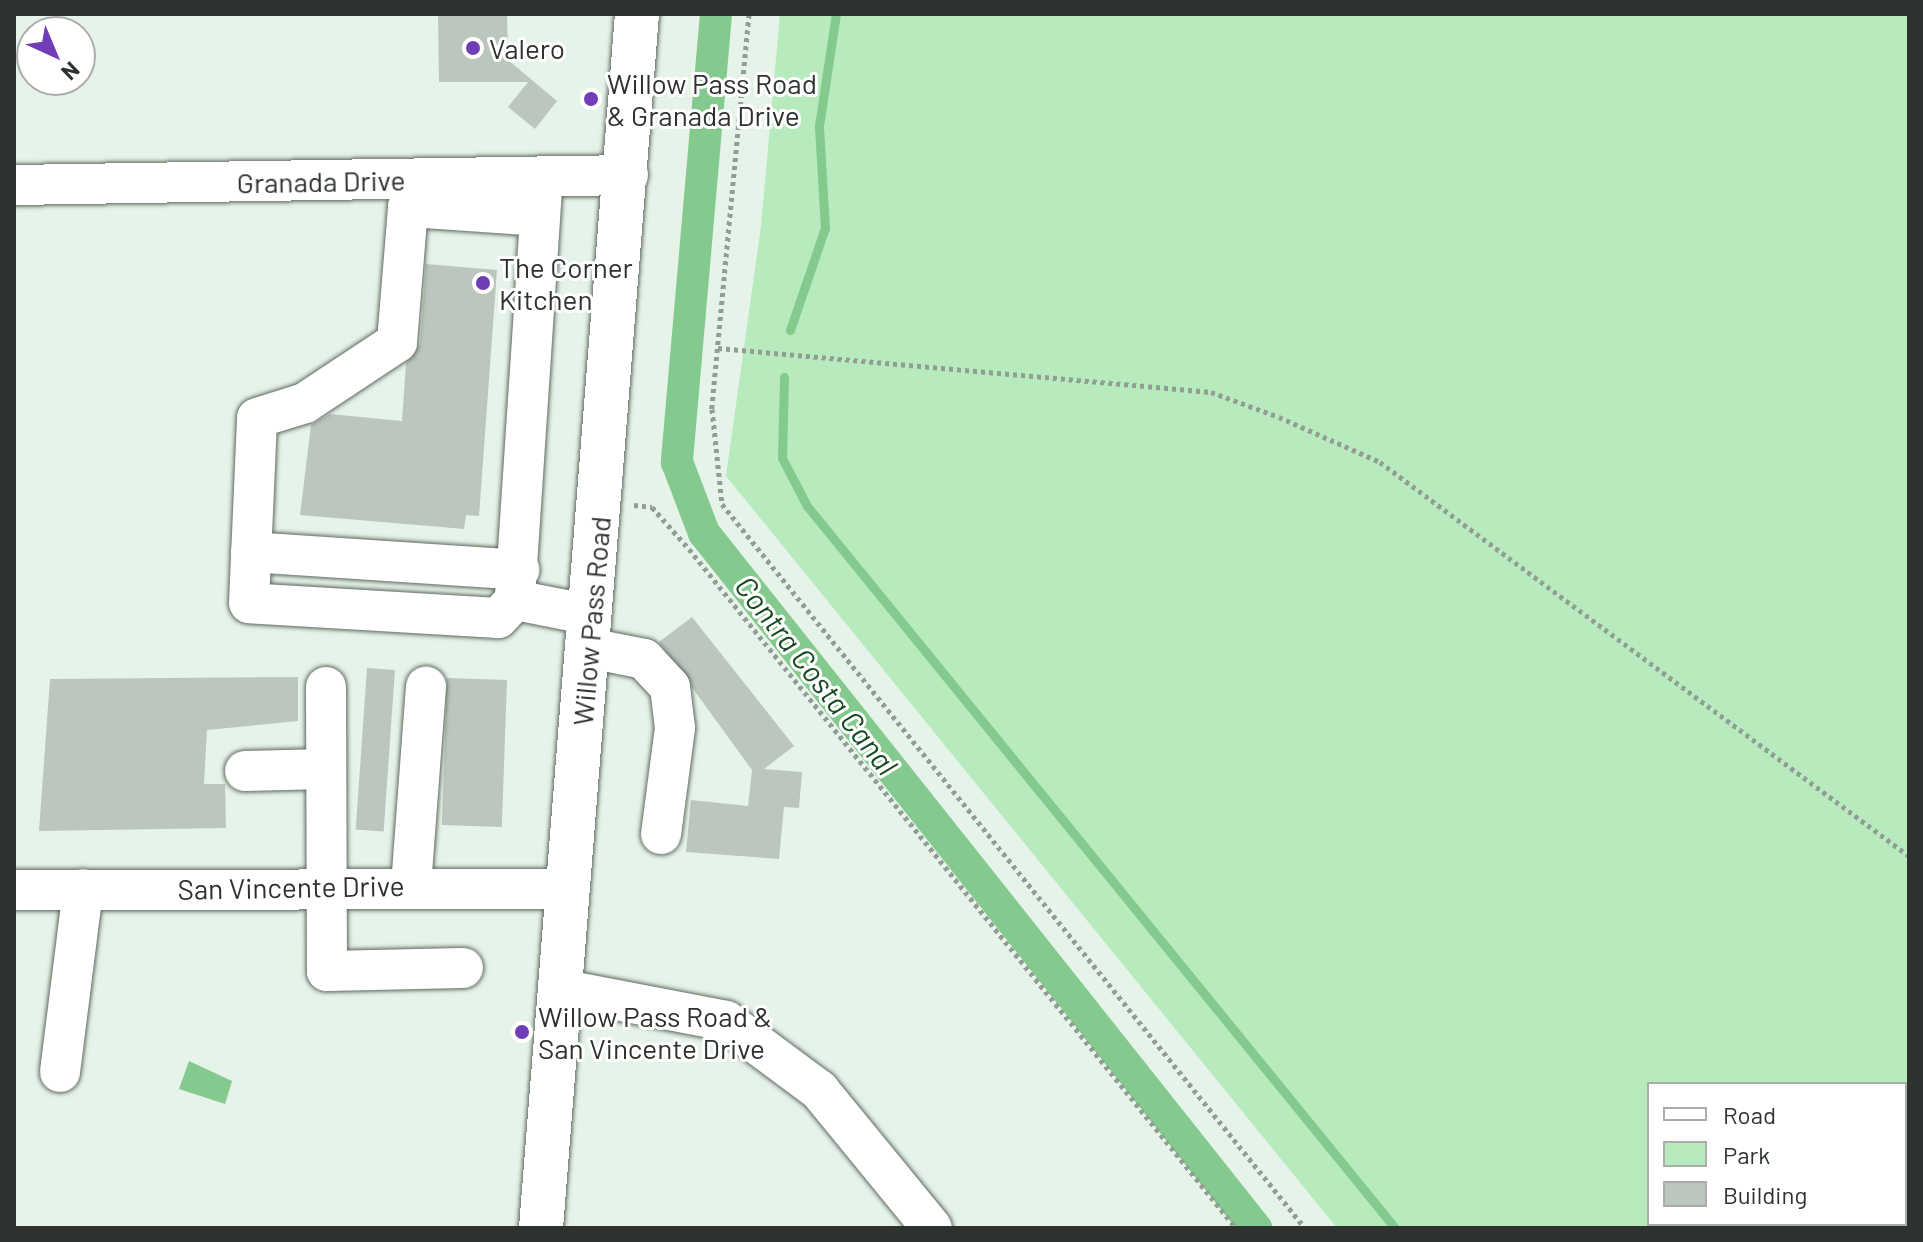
<!DOCTYPE html>
<html>
<head>
<meta charset="utf-8">
<style>
	body { margin:0 }
	#map { position:relative; width:1923px; height:1242px; overflow:hidden; background:#e6f3e8; font-family:Barlow,sans-serif }
	div>[style] { position:absolute }
	.green>* { inset:0; background:#b7eabd }
	.water>* { inset:0; background:#84c98e }
	.stream>* { height:9px; margin:-4.5px; padding:0 4.5px; transform-origin:4.5px; border-radius:4.5px; background:#84c98e }
	.canal>* { height:32px; margin:-16px; padding:0 16px; transform-origin:16px; border-radius:16px; background:#84c98e }
	.building>* { inset:0; background:#bbc7bc; transform-origin:0 0 }
	.path>* { height:5px; margin-top:-2.5px; transform-origin:0; background:repeating-linear-gradient(90deg,#939d95 0 4px,transparent 0 8px) }
	.roads { filter:drop-shadow(0 0 2px #5f6a60) drop-shadow(0 0 2px #5f6a60) }
	.minor>* { height:40px; margin:-20px; padding:0 20px; transform-origin:20px; border-radius:20px; background:#fff }
	.major>* { height:44px; margin:-22px; padding:0 22px; transform-origin:22px; border-radius:22px; background:#fff }
	.dots>* { width:22px; height:22px; translate:-50% -50%; box-sizing:border-box; border:4px solid #fff; border-radius:50% }
	span { translate:-50% -50%; white-space:nowrap; text-align:center; line-height:1.15; -webkit-text-stroke:6px #fff; paint-order:stroke }
	.poi-label { font-size:28px; color:#2d322e }
	.left { translate:0 -50%; text-align:left }
	.street-label { font-size:28px; color:#2d322e }
	.water-label { font-size:30px; color:#164822; font-style:italic }
	.frame { position:absolute; inset:0; border:16px solid #2d322e; pointer-events:none }
	.legend { position:absolute; left:1647px; top:1082px; width:260px; height:144px; box-sizing:border-box; background:#fff; border:2px solid #abadab; margin:0; padding:10px 14px; list-style:none; font-size:24px; color:#2d322e }
	.legend li { display:flex; align-items:center; gap:16px; height:40px }
	.legend b { width:40px; border:2px solid #abadab }
	.north { position:absolute; left:16px; top:16px; width:80px; height:80px; box-sizing:border-box; background:#fff; border:2px solid #abadab; border-radius:50%; rotate:136deg; font-size:22px; font-weight:700; line-height:32px; text-align:center; color:#2d322e }
	.north::after { content:''; display:block; margin:auto; width:28px; height:36px; background:#6f3eb6; clip-path:polygon(50% 0,100% 100%,50% 72%,0 100%) }
</style>
</head>
<body>
<div id="map">
	<div class="green">
		<i style="clip-path:polygon(evenodd,780px 14px,1909px 14px,1909px 1228px,1337px 1228px,726px 476px,761px 226px,780px 14px,1649px 1084px,1905px 1084px,1905px 1224px,1649px 1224px,1649px 1084px)"></i>
	</div>
	<div class="water">
		<i style="clip-path:polygon(189px 1061px,232px 1081px,225px 1104px,179px 1089px)"></i>
	</div>
	<div class="stream">
		<i style="left:790px;top:330px;width:108px;rotate:-71.1deg"></i>
		<i style="left:825px;top:228px;width:102px;rotate:-93.4deg"></i>
		<i style="left:819px;top:126px;width:113px;rotate:-81.4deg"></i>
		<i style="left:784px;top:377px;width:81px;rotate:91.4deg"></i>
		<i style="left:782px;top:458px;width:54px;rotate:62.5deg"></i>
		<i style="left:807px;top:506px;width:931px;rotate:50.84deg"></i>
	</div>
	<div class="canal">
		<i style="left:716px;top:14px;width:450px;rotate:95deg"></i>
		<i style="left:677px;top:462px;width:76px;rotate:69.2deg"></i>
		<i style="left:704px;top:533px;width:888px;rotate:51.54deg"></i>
	</div>
	<div class="building">
		<i style="clip-path:polygon(438px 14px,507px 14px,508px 60px,557px 101px,535px 129px,508px 107px,528px 82px,439px 82px)"></i>
		<i style="clip-path:polygon(426px 264px,497px 270px,479px 516px,466px 515px,464px 529px,300px 515px,311px 425px,330px 414px,402px 421px,406px 363px,420px 344px)"></i>
		<i style="clip-path:polygon(692px 617px,794px 746px,764px 769px,802px 772px,799px 808px,784px 807px,779px 859px,686px 852px,691px 800px,748px 806px,752px 770px,659px 642px)"></i>
		<i style="left:367px;top:668px;width:28px;height:162px;rotate:4deg"></i>
		<i style="clip-path:polygon(298px 677px,298px 721px,207px 730px,204px 784px,225px 784px,226px 828px,39px 831px,50px 679px)"></i>
		<i style="left:447px;top:678px;width:60px;height:147px;rotate:2deg"></i>
	</div>
	<div class="path">
		<i style="left:749px;top:14px;width:397px;rotate:95.4deg"></i>
		<i style="left:712px;top:409px;width:96px;rotate:84deg"></i>
		<i style="left:722px;top:504px;width:930px;rotate:51.16deg"></i>
		<i style="left:718px;top:348px;width:495px;rotate:5.1deg"></i>
		<i style="left:1211px;top:392px;width:72px;rotate:20.2deg"></i>
		<i style="left:1279px;top:417px;width:111px;rotate:24deg"></i>
		<i style="left:1380px;top:462px;width:660px;rotate:36.68deg"></i>
		<i style="left:634px;top:505px;width:18px;rotate:6deg"></i>
		<i style="left:652px;top:507px;width:56px;rotate:48.6deg"></i>
		<i style="left:689px;top:549px;width:872px;rotate:51.15deg"></i>
		<i style="left:1877px;top:1224px;width:5px;rotate:53deg"></i>
	</div>
	<div class="roads">
		<div class="minor">
			<i style="left:14px;top:185px;width:614px;rotate:-0.93deg"></i>
			<i style="left:542px;top:189px;width:412px;rotate:93.8deg"></i>
			<i style="left:515px;top:600px;width:77px;rotate:11.2deg"></i>
			<i style="left:251px;top:552px;width:269px;rotate:3.8deg"></i>
			<i style="left:515px;top:600px;width:25px;rotate:133deg"></i>
			<i style="left:498px;top:618px;width:249px;rotate:-176.6deg"></i>
			<i style="left:249px;top:603px;width:185px;rotate:-87.5deg"></i>
			<i style="left:257px;top:418px;width:50px;rotate:-17.4deg"></i>
			<i style="left:305px;top:403px;width:110px;rotate:-33.5deg"></i>
			<i style="left:397px;top:342px;width:135px;rotate:-85.3deg"></i>
			<i style="left:408px;top:207px;width:132px;rotate:3.9deg"></i>
			<i style="left:589px;top:648px;width:56px;rotate:11.3deg"></i>
			<i style="left:644px;top:659px;width:38px;rotate:47deg"></i>
			<i style="left:670px;top:687px;width:41px;rotate:83deg"></i>
			<i style="left:675px;top:728px;width:107px;rotate:97.5deg"></i>
			<i style="left:326px;top:687px;width:284px;rotate:89.8deg"></i>
			<i style="left:327px;top:971px;width:136px;rotate:-1.3deg"></i>
			<i style="left:245px;top:771px;width:80px;rotate:-1.4deg"></i>
			<i style="left:411px;top:886px;width:200px;rotate:-85.7deg"></i>
			<i style="left:14px;top:890px;width:554px;rotate:-0.1deg"></i>
			<i style="left:559px;top:989px;width:170px;rotate:10.8deg"></i>
			<i style="left:726px;top:1021px;width:116px;rotate:36.6deg"></i>
			<i style="left:819px;top:1090px;width:178px;rotate:50.7deg"></i>
			<i style="left:60px;top:1072px;width:184px;rotate:-82.8deg"></i>
		</div>
		<div class="major">
			<i style="left:541px;top:1228px;width:1218px;rotate:-85.48deg"></i>
		</div>
	</div>
	<div class="dots">
		<i style="left:473px;top:48px;background:#6f3eb6"></i>
		<i style="left:591px;top:99px;background:#6f3eb6"></i>
		<i style="left:483px;top:283px;background:#6f3eb6"></i>
		<i style="left:522px;top:1032px;background:#6f3eb6"></i>
	</div>
	<div class="poi-label">
		<span class="left" style="left:489px;top:48px">Valero</span>
		<span class="left" style="left:607px;top:99px">Willow Pass Road<br>&amp; Granada Drive</span>
		<span class="left" style="left:499px;top:283px">The Corner<br>Kitchen</span>
		<span class="left" style="left:538px;top:1032px">Willow Pass Road &amp;<br>San Vincente Drive</span>
	</div>
	<div class="street-label">
		<span style="left:321px;top:181px;rotate:-1deg">Granada Drive</span>
		<span style="left:591px;top:621px;rotate:-85deg">Willow Pass Road</span>
		<span style="left:291px;top:887px;rotate:-1deg">San Vincente Drive</span>
	</div>
	<div class="water-label">
		<span style="left:817px;top:675px;rotate:52deg">Contra Costa Canal</span>
	</div>
	<div class="frame"></div>
	<ul class="legend">
	<li><b style="height:10px;background:#fff"></b>Road</li>
	<li><b style="height:22px;background:#b7eabd"></b>Park</li>
	<li><b style="height:22px;background:#bbc7bc"></b>Building</li>
	</ul>
	<div class="north">N</div>
</div>
</body>
</html>
